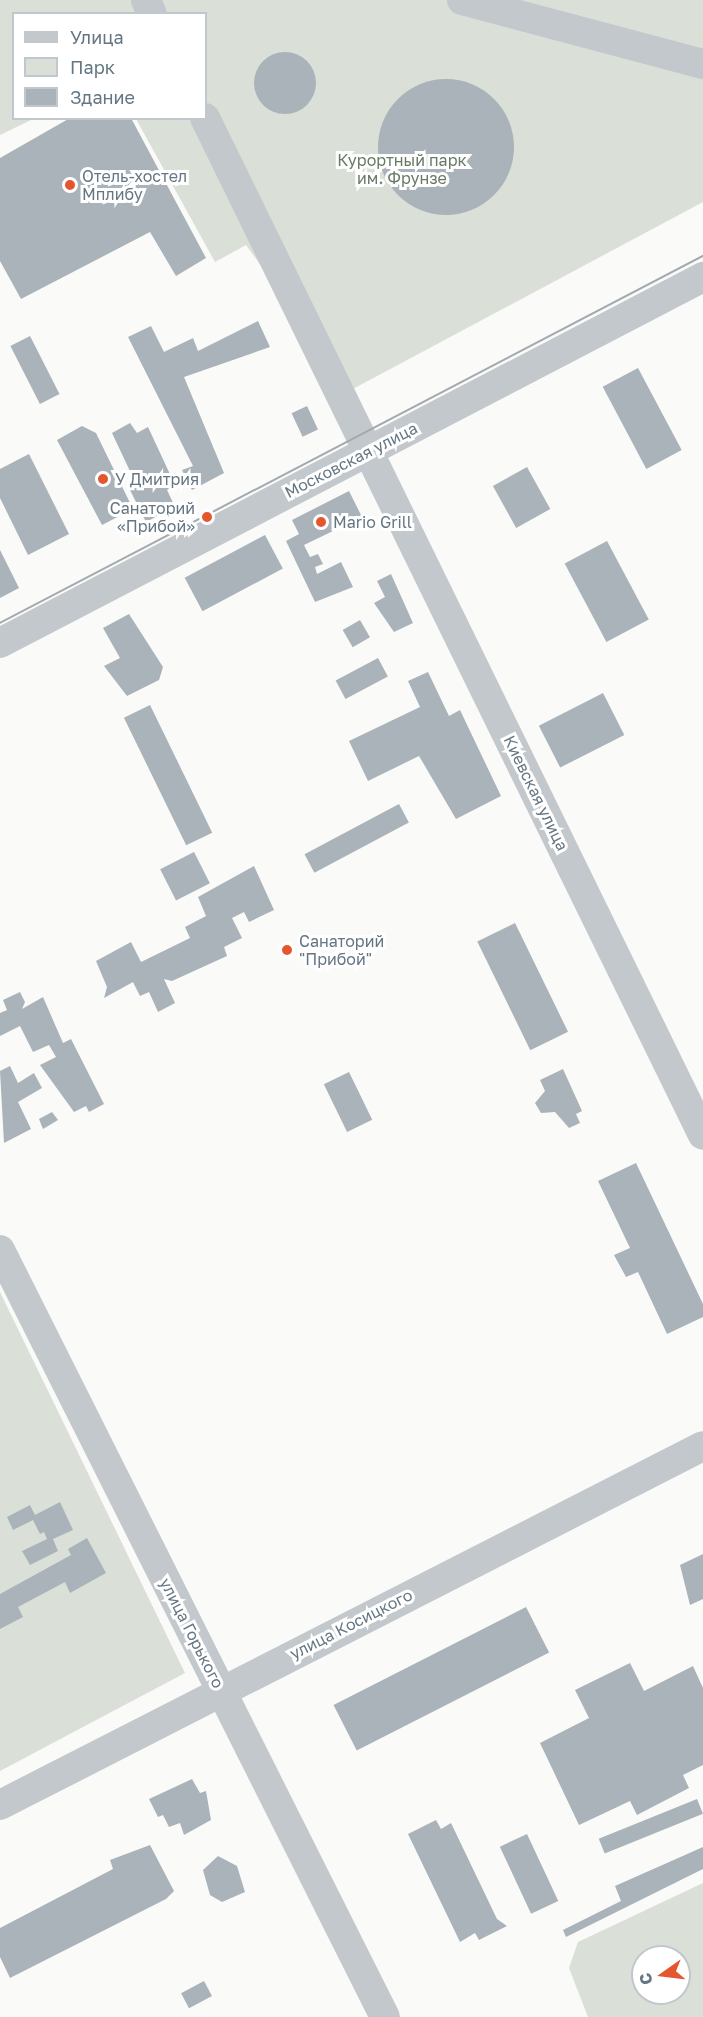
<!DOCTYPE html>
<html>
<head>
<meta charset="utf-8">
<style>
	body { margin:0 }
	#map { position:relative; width:703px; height:2017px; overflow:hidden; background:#fafaf8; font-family:"Golos Text",sans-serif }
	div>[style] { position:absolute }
	.green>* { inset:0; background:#dadfd7 }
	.building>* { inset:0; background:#aab3b9; transform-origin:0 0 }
	.round { border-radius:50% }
	.minor>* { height:30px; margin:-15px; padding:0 15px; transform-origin:15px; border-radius:15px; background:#c3c8cc }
	.tram>* { height:1.5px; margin:-0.75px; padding:0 0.75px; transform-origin:0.75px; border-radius:0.75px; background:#a2aab0 }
	.dots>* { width:16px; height:16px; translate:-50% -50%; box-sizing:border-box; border:3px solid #fff; border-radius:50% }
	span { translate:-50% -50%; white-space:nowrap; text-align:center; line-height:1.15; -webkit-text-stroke:6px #fff; paint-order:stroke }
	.park-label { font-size:16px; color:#687a64 }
	.poi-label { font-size:16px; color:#657683 }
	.left { translate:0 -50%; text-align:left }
	.right { translate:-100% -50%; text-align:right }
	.street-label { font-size:16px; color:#657683 }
	.legend { position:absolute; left:12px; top:12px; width:195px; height:108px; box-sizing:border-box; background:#fff; border:2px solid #c1c8cd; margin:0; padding:8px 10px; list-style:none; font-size:18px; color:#657683 }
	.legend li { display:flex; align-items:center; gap:12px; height:30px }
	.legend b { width:30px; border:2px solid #c1c8cd }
	.north { position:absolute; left:631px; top:1945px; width:60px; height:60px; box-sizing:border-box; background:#fff; border:2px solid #c1c8cd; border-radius:50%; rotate:256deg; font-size:16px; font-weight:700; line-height:24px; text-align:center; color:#657683 }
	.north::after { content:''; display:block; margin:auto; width:21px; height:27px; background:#e4572e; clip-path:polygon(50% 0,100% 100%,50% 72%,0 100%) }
</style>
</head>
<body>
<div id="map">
	<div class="green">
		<i style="clip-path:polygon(0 0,703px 0,703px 202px,351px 390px,246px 245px,215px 262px,136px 119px,206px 118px,206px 14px,14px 14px,14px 118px,33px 119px,0 135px)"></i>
		<i style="clip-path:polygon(0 1292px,185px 1673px,0 1771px)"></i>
		<i style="clip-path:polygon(evenodd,703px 1883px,703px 2017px,588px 2017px,569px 1968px,578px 1942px,703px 1883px,643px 1957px,679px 1957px,679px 1993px,643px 1993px,643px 1957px)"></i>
	</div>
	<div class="building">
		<i class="round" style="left:254px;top:52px;width:62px;height:62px"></i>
		<i class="round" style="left:378px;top:79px;width:136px;height:136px"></i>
		<i style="clip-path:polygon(70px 118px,131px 118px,206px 258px,176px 276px,150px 232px,21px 299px,0 261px,0 158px)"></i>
		<i style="clip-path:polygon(258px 321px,270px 347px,184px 377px,224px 473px,192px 490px,182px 470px,193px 466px,128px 337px,151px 326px,164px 352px,193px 338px,198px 351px)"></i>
		<i style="left:30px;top:336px;width:65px;height:22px;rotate:63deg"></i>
		<i style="left:638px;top:368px;width:93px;height:40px;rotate:62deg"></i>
		<i style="left:307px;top:406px;width:26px;height:17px;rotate:65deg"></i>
		<i style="clip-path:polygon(130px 423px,137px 433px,148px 427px,175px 485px,167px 490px,175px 507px,146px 522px,130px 490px,137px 486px,112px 433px)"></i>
		<i style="clip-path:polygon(82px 426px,96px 433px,133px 509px,102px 525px,57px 440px)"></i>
		<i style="clip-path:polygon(29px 454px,69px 534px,28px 555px,0 498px,0 469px)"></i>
		<i style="left:527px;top:467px;width:48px;height:39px;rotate:61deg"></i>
		<i style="clip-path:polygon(349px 491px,362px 517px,304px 545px,310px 557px,318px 554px,323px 564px,315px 567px,317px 574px,341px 562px,353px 587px,315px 602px,286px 541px,299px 534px,292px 520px)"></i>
		<i style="left:265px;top:535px;width:38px;height:91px;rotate:62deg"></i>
		<i style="left:607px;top:541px;width:89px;height:48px;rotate:62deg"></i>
		<i style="clip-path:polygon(0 550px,19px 588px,0 598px)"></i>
		<i style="clip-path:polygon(391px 574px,413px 623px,394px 632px,374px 603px,385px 597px,377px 581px)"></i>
		<i style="clip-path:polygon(129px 614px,163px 667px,159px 680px,127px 696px,104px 666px,120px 658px,103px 628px)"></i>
		<i style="left:360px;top:620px;width:20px;height:20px;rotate:60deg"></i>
		<i style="left:378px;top:658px;width:21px;height:48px;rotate:62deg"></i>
		<i style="clip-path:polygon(428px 672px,449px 716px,460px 710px,501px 796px,456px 819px,419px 756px,368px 781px,349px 741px,420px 707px,408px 681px)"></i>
		<i style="left:603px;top:693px;width:47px;height:72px;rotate:63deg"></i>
		<i style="left:150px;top:705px;width:142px;height:29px;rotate:64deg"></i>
		<i style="left:399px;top:804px;width:21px;height:107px;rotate:62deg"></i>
		<i style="left:194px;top:852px;width:35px;height:38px;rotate:63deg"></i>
		<i style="clip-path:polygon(254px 866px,274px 910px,249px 922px,244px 912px,232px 918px,242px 938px,224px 947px,227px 956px,172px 981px,164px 979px,175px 1003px,158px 1012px,149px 992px,140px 996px,133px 982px,104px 998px,107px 987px,96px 961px,131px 942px,141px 962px,190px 938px,185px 927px,206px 916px,198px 897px)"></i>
		<i style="left:515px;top:923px;width:121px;height:42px;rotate:64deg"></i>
		<i style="clip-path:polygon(20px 992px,25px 1002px,22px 1009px,43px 997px,63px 1043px,71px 1039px,104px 1104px,89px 1112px,86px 1106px,74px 1112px,40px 1065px,56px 1057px,49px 1045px,33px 1052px,20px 1026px,0 1036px,0 1013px,7px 1010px,3px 1000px)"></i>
		<i style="clip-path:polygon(10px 1066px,18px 1083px,34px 1073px,42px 1088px,18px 1102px,31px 1129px,4px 1143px,0 1071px)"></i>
		<i style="clip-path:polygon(563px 1069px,582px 1111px,576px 1114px,580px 1123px,569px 1128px,555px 1112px,541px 1113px,535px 1103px,545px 1091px,540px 1080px)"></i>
		<i style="left:349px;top:1072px;width:53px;height:28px;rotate:64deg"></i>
		<i style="clip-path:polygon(52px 1112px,58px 1120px,43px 1129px,39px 1119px)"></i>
		<i style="clip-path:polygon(636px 1163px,703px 1304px,703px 1317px,667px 1334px,638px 1272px,626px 1277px,614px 1255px,630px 1248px,598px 1181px)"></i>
		<i style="clip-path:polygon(60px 1502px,73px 1530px,53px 1539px,58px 1551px,30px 1565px,22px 1551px,47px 1539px,44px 1532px,40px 1534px,33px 1520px,13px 1530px,7px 1517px,30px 1505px,35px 1515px)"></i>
		<i style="clip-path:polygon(87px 1538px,106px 1573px,70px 1593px,65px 1582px,18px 1607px,23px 1617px,0 1629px,0 1594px,71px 1555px,68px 1549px)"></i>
		<i style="clip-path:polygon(703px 1554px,703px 1599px,690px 1605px,680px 1565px)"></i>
		<i style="left:526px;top:1607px;width:51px;height:216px;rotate:63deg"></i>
		<i style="clip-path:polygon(630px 1663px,644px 1691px,693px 1666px,703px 1688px,703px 1765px,683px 1775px,689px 1788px,637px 1815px,630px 1801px,579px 1825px,540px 1743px,589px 1718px,575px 1690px)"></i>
		<i style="clip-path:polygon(192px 1779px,200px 1793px,206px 1791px,211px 1820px,184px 1835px,180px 1823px,169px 1827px,163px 1815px,158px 1817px,149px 1799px)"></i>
		<i style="left:697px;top:1799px;width:16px;height:106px;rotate:68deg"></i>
		<i style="clip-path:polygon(436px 1820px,441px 1829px,451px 1823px,497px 1919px,507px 1926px,479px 1940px,475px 1933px,460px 1942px,408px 1834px)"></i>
		<i style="left:527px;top:1834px;width:74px;height:30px;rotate:65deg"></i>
		<i style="clip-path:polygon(150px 1845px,174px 1891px,166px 1899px,10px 1978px,0 1957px,0 1928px,113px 1869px,110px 1860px)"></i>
		<i style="clip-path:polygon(703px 1847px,703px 1869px,566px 1937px,563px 1930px,621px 1901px,615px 1886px)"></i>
		<i style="clip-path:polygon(218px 1856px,237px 1866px,245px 1892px,222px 1902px,210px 1895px,203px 1870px)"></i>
		<i style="left:204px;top:1981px;width:17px;height:26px;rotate:62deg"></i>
	</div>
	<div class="minor">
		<i style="left:146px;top:0;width:15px;rotate:67deg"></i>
		<i style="left:462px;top:0;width:249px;rotate:14.9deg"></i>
		<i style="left:205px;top:118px;width:1132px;rotate:63.91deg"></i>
		<i style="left:0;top:643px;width:793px;rotate:-27.5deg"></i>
		<i style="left:0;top:1250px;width:858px;rotate:63.35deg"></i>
		<i style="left:0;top:1805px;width:789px;rotate:-27.05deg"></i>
	</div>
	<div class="tram">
		<i style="left:0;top:623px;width:793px;rotate:-27.57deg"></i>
	</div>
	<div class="dots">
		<i style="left:70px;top:185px;background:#e4572e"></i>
		<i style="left:103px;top:479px;background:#e4572e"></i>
		<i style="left:207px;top:517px;background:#e4572e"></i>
		<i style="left:321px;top:522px;background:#e4572e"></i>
		<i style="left:287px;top:950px;background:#e4572e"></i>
	</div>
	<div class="park-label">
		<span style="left:402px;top:169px">Курортный парк<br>им. Фрунзе</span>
	</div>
	<div class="poi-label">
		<span class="left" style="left:82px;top:185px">Отель-хостел<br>Мплибу</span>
		<span class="left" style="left:115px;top:479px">У Дмитрия</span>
		<span class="right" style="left:195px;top:517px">Санаторий<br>«Прибой»</span>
		<span class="left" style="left:333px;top:522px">Mario Grill</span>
		<span class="left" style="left:299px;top:950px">Санаторий<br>"Прибой"</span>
	</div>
	<div class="street-label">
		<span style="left:351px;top:460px;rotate:-27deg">Московская улица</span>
		<span style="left:536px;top:793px;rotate:64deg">Киевская улица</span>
		<span style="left:351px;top:1624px;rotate:-27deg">улица Косицкого</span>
		<span style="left:192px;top:1633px;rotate:63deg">улица Горького</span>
	</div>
	<ul class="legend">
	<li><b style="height:8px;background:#c3c8cc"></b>Улица</li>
	<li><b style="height:16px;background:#dadfd7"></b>Парк</li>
	<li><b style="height:16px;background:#aab3b9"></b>Здание</li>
	</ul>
	<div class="north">С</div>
</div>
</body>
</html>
